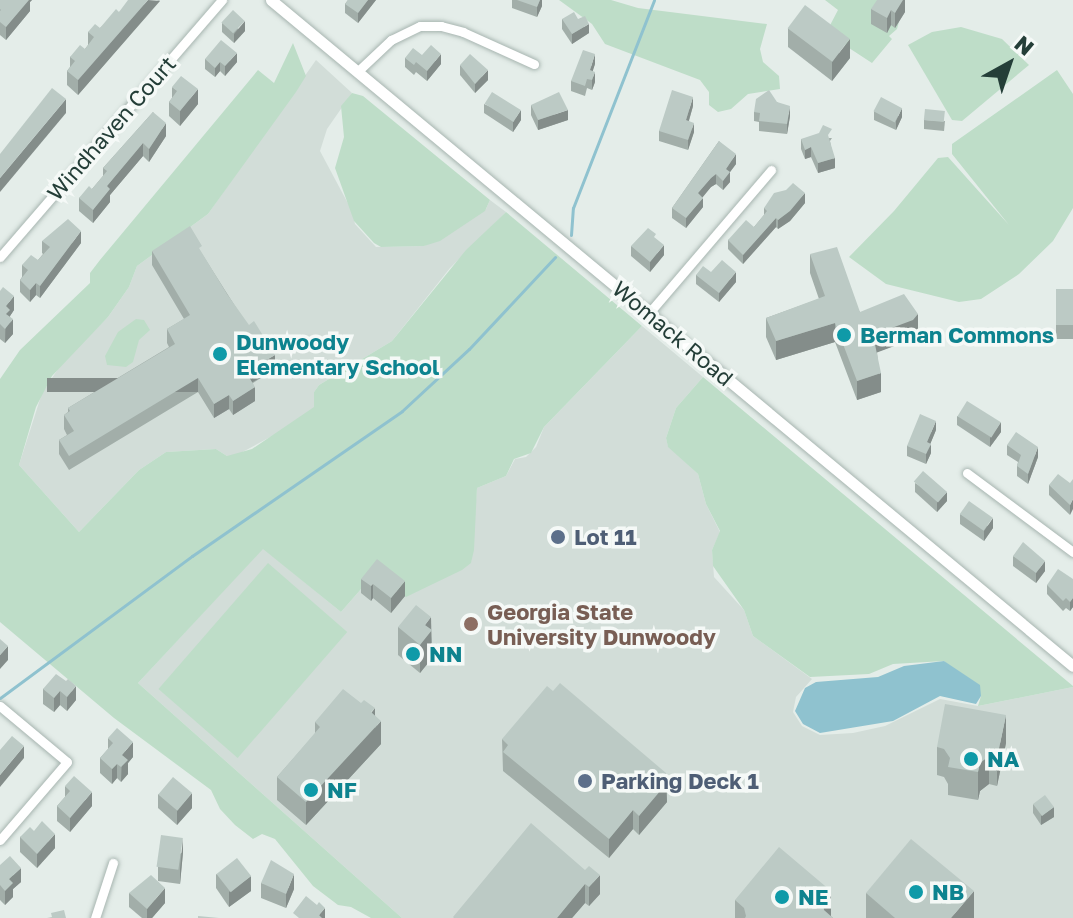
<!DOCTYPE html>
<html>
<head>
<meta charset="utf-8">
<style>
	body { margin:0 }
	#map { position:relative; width:1073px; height:918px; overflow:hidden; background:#e4ede9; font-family:"Golos Text",sans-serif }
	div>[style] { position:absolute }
	.built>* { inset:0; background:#d2ddd8 }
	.green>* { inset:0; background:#beddc8; transform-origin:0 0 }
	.water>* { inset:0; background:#8fc2cf }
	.stream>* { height:3px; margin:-1.5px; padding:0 1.5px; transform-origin:1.5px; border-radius:1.5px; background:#8fc2cf }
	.roads { filter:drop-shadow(0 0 2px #a7b5b0) drop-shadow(0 0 2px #a7b5b0) }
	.minor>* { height:9px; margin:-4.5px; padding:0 4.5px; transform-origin:4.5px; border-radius:4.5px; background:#fff }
	.tertiary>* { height:11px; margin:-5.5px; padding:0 5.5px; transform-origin:5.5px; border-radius:5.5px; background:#fff }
	.wall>* { inset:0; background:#a2aea9; transform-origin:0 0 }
	.shaded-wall>* { inset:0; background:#848d8a; transform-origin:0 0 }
	.building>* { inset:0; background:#bccac5; transform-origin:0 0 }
	.dots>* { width:22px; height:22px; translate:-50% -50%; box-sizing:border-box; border:4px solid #f5f9f7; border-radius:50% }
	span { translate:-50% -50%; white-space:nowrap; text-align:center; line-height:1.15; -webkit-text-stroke:7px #f5f9f7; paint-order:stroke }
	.street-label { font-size:22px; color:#243e38 }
	.culture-label { font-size:22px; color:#0d838f; font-weight:700 }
	.left { translate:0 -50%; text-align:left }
	.service-label { font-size:22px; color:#4e5e75; font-weight:700 }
	.education-label { font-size:22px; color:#785e54; font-weight:700 }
	.north { position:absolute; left:969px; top:24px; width:80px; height:80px; -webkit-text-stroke:6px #f5f9f7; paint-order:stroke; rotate:40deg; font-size:22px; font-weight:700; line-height:32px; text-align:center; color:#243e38 }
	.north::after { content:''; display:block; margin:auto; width:28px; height:36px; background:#243e38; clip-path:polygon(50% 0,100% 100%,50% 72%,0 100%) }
</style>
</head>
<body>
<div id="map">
	<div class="built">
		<i style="clip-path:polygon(316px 60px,352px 93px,327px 129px,320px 151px,352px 211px,355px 224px,376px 247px,424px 246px,486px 209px,490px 200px,506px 212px,450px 268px,392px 341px,319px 385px,314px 392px,314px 408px,298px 422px,235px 456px,227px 456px,216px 449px,166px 452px,139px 470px,79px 532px,19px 465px,42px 393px,62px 363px,108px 317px,129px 287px,137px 266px,208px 214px)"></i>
		<i style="clip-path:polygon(642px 326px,703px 377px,676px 408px,666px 438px,668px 446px,698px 474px,706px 504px,720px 532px,712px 550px,714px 577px,744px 610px,753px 636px,812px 679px,796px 697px,793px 712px,802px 726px,820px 735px,853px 733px,885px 726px,940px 699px,978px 706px,1073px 687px,1073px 918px,402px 918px,138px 683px,263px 548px,341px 612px,376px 572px,471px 563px,477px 488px,506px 476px,515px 459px,526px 457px,536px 447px,544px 427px)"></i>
	</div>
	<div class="green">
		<i style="clip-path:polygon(559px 0,611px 0,638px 8px,767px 24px,760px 49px,763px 62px,779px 76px,780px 89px,748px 94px,731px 109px,718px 112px,709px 105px,709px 92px,700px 80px,605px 44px,592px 24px)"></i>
		<i style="clip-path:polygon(825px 0,905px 0,897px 29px,889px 36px,892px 39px,872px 63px,826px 33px,838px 10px)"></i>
		<i style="clip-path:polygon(961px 27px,1002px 39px,1029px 65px,962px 121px,952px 120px,908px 45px,932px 32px)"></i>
		<i style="clip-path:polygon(293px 43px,306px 76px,296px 92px,208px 214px,137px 266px,129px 287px,108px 317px,52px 376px,36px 407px,19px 465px,79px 532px,139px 470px,166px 452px,216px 449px,227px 456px,252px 449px,314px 407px,314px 392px,319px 385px,392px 341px,466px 250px,506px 212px,642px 326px,544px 427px,531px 453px,514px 459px,506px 476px,477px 488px,474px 550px,471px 563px,462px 570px,406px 597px,376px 572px,341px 612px,263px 549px,138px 683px,402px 918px,371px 918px,351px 907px,338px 905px,313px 886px,275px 839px,262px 834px,253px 839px,235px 825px,220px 809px,211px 790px,114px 718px,0 622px,0 379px,20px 350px,90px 283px,90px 273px,100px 260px,258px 70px,274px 83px)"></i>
		<i style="clip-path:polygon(1057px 70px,1073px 94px,1073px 208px,1053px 241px,1019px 274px,981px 299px,959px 302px,886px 284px,849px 257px,894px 211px,938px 158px,948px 157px,1009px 225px,952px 154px,952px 144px)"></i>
		<i style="clip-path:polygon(352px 93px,363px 96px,490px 200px,485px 211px,440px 241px,424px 246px,381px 247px,374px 243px,354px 221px,335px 168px,344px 137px,341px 106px)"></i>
		<i style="clip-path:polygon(136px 319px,144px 320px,150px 330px,139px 340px,133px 362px,126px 367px,107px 365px,105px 356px,118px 332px)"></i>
		<i style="clip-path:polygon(703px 377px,1073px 686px,1073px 687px,978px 706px,981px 696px,944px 661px,893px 664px,869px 674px,810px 677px,753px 636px,744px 610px,713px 566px,712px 550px,720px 531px,706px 504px,698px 474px,668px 447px,666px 438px,676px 408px)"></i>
		<i style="left:268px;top:563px;width:105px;height:167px;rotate:41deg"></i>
	</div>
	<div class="water">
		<i style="clip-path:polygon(944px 661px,980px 685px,981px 696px,976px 704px,940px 696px,893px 721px,820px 733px,803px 724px,795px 711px,805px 688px,816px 682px,878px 677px,904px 666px)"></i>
	</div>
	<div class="stream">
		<i style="left:571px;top:235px;width:27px;rotate:-86deg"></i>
		<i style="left:573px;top:208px;width:223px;rotate:-68.7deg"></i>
		<i style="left:0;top:698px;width:239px;rotate:-36.5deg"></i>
		<i style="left:192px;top:556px;width:255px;rotate:-34.6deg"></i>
		<i style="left:402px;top:411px;width:91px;rotate:-42.8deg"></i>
		<i style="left:469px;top:349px;width:126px;rotate:-46.9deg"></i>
	</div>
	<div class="roads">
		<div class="minor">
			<i style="left:357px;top:72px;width:47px;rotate:-43.3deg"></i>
			<i style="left:391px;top:40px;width:32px;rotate:-26deg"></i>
			<i style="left:420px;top:26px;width:21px"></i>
			<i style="left:441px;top:26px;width:23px;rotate:15deg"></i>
			<i style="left:463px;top:32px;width:78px;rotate:24.3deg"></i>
			<i style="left:0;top:257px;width:340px;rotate:-49.2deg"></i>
			<i style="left:649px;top:313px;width:188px;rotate:-49.5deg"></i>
			<i style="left:967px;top:473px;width:132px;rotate:36.7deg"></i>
			<i style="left:0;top:706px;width:87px;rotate:39.9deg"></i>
			<i style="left:67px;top:762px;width:103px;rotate:130.7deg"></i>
			<i style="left:95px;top:918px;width:58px;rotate:-71.9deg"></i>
		</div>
		<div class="tertiary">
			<i style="left:271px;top:0;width:1042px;rotate:39.71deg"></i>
		</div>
	</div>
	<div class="wall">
		<i style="clip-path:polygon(0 0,32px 0,30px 2px,30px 11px,6px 40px,0 35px)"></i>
		<i style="clip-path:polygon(160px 0,78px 95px,67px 85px,67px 71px,70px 67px,70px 57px,85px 49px,88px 45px,88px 32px,100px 28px,119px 12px)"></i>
		<i style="clip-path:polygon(348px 0,376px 0,358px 23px,345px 13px,345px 4px)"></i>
		<i style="clip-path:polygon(512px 0,542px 0,542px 6px,537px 17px,512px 8px)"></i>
		<i style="clip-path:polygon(905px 0,905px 12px,895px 28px,891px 25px,887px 33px,871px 24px,871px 9px)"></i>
		<i style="clip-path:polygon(562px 19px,578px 19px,589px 33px,572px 44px,562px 29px)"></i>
		<i style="clip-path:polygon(222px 23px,245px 31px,234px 43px,222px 32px)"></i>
		<i style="clip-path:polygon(788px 28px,850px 58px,832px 81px,788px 47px)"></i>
		<i style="clip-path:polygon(422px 55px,441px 64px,427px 81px,416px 72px,414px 75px,405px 67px,405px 58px)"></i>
		<i style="clip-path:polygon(205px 59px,237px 62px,225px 76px,220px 71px,215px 77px,205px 69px)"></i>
		<i style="clip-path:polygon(595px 64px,592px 71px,595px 82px,592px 90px,587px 88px,585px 96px,571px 91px,571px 81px)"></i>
		<i style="clip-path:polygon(460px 65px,488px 80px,475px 93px,460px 75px)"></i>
		<i style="clip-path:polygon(172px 87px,198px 104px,180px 126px,169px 116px,169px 102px,172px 98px)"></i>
		<i style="clip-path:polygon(777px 102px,790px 116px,787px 134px,759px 131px,759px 122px,754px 121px,754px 112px)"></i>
		<i style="clip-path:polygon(484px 104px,521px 120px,513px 132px,484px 113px)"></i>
		<i style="clip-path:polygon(531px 105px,568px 120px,538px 130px,531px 115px)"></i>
		<i style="clip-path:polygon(693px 106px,689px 121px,694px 132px,688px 150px,659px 141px,659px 131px)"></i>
		<i style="clip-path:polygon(874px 111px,902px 117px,896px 130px,874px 120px)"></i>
		<i style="clip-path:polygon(153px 112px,166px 136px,149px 162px,143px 156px,110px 195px,110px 202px,93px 223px,79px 211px,79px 198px,92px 189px,103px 176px,103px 168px)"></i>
		<i style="clip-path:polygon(924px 120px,945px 121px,944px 131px,924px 129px)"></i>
		<i style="clip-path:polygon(832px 138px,830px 141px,835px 168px,818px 173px,811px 157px,805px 159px,801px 149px,801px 139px)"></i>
		<i style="clip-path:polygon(719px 141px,736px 164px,730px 172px,730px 182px,723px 190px,716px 184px,711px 187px,702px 197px,703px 207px,686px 228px,672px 218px,672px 208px)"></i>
		<i style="clip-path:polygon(805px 203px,790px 221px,778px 229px,776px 227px,743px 264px,728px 249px,728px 240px,754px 227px,764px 215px,764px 208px)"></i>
		<i style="clip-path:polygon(42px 241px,81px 243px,40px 298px,36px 295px,30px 302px,20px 292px,20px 280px,22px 277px,22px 265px,38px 260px,43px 254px,42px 253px)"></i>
		<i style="clip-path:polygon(631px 246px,664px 255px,650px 272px,631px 256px)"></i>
		<i style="clip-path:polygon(152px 251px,202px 254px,275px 369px,253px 383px,255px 401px,233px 415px,229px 409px,214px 418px,198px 392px,69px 470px,59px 454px,59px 440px,67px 435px,64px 429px,64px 415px,68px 412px,68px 408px,169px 347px,167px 343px,167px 329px,184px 319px,152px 265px)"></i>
		<i style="clip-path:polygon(810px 254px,860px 312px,918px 332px,913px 339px,877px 352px,881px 392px,857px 400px,835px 342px,776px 360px,766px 337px,766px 318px,819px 299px,810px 273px)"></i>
		<i style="clip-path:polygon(711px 272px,736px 282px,719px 302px,696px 284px,696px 275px)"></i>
		<i style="left:1056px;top:289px;width:17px;height:50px"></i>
		<i style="clip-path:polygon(0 291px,14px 310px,10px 316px,13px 334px,5px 343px,0 339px)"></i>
		<i style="clip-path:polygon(957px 416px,1001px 432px,990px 447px,957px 425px)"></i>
		<i style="clip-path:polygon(936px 430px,930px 444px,931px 453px,926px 464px,907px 456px,907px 446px)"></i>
		<i style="clip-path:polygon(1007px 445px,1038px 457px,1028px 484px,1017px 476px,1017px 466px,1018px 462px,1007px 455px)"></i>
		<i style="clip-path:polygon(915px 483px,947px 501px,937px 512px,915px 492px)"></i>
		<i style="clip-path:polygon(1070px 483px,1070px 515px,1049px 495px,1049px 485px)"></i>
		<i style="clip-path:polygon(960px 514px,993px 528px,984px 541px,960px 524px)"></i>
		<i style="clip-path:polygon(1013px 556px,1045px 571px,1036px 583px,1013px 566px)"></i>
		<i style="clip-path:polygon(361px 579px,405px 596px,391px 613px,373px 598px,371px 601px,361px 593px)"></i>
		<i style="clip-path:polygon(1073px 579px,1073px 607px,1070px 611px,1066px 608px,1063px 611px,1047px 594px,1047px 585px)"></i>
		<i style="clip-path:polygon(398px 627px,431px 630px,432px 658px,420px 673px,398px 655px)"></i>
		<i style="clip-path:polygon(66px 681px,76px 700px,67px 711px,60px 705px,54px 712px,43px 704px,43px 689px)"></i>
		<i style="clip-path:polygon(375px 715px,381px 744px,306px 825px,277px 800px,277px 777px,315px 734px,315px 722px)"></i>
		<i style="clip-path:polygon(108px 738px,133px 757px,128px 763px,128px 774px,121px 782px,117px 778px,112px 784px,100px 773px,100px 758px,108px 749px)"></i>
		<i style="clip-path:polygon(502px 739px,666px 783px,667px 802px,639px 835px,633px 829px,609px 858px,503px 771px)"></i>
		<i style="clip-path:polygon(1006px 743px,997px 786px,989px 784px,980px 791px,978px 800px,948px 795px,948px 784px,944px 777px,937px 775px,937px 747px)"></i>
		<i style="clip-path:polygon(65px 786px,92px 806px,70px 832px,57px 821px,57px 806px,65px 797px)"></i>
		<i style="clip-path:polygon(158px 794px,192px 808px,177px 825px,158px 808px)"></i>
		<i style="clip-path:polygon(1033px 804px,1054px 817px,1041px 825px,1033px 813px)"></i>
		<i style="clip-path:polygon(34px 831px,55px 848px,37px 868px,20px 852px,20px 837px)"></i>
		<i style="clip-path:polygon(183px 852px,180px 884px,158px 881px,158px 867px)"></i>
		<i style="clip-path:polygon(0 865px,21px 882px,13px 889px,13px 897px,5px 905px,0 900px)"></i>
		<i style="clip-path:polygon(585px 870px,600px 894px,589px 906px,585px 903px,572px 918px,453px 918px)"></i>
		<i style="clip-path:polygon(216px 874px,251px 891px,229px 907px,216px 888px)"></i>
		<i style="clip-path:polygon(261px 883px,294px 889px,286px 908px,261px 898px)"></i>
		<i style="clip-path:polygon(129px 893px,165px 903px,152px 918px,142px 918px,129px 907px)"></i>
		<i style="clip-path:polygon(866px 893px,974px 918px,866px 918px)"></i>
		<i style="clip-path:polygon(735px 900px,831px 916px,833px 918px,735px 918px)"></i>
	</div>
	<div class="shaded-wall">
		<i style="clip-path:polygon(26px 0,32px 0,30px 2px,30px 11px,6px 40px,6px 27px)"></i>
		<i style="clip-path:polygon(148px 0,160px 1px,78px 95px,78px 80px)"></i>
		<i style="clip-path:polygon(368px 0,376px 0,358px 23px,358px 13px)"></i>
		<i style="clip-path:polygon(540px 0,542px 0,542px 6px,537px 17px,537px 7px)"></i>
		<i style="clip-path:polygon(900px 0,905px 0,905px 12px,895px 28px,895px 13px)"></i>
		<i style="clip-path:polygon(891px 10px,891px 25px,887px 33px,887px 18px)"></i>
		<i style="clip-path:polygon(245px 21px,245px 31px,234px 43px,234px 34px)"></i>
		<i style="clip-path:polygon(589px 24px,589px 33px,572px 44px,572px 34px)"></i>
		<i style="clip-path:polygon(850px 39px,850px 58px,832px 81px,832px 62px)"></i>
		<i style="clip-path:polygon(237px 53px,237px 62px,225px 76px,225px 66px)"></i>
		<i style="clip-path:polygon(441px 54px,441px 64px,427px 81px,427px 71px)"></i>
		<i style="clip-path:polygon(595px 54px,595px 64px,590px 80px,590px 70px)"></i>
		<i style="clip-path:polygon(220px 62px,220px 71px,215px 77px,215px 68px)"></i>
		<i style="clip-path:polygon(488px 70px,488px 80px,475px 93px,475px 84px)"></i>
		<i style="clip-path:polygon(595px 72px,595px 82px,592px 90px,592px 80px)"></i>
		<i style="clip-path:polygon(198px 89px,198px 104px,180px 126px,180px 111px)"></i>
		<i style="clip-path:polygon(693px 97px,693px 106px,686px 130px,686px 120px)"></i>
		<i style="clip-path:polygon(66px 99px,66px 113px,0 192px,0 178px)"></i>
		<i style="clip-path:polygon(790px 106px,790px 116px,787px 134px,787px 124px)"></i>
		<i style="clip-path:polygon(902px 108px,902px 117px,896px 130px,896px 121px)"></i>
		<i style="clip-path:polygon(521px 110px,521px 120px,513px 132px,513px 122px)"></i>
		<i style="clip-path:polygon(568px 110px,568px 120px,538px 130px,538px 120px)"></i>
		<i style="clip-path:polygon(166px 123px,166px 136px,149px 162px,149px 149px)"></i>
		<i style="clip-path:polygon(694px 123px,694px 132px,688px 150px,688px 140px)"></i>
		<i style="clip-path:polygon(143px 143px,143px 156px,110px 195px,110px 202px,93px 223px,93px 210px,107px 186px)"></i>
		<i style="clip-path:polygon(811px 147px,811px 157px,805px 159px,805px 150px)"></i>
		<i style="clip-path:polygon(736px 154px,736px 164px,730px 172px,730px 182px,723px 190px,723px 181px,726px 169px)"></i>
		<i style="clip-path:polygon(835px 158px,835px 168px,818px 173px,818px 163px)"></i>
		<i style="clip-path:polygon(716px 174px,716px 184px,711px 187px,698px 203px,698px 193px,711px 178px)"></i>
		<i style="clip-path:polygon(805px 193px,805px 203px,790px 221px,778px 229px,778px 220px)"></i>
		<i style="clip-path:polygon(703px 198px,703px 207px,686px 228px,686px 218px)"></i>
		<i style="clip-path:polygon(776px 218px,776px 227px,743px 264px,743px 255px)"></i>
		<i style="clip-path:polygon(81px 231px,81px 243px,40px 298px,40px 286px)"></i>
		<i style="clip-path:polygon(664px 245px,664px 255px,650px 272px,650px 262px)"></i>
		<i style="clip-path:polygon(736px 272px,736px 282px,719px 302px,719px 293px)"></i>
		<i style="clip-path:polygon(36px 283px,36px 295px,30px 302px,30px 290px)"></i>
		<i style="clip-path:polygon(14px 296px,14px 310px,10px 316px,10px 323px,13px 319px,13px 334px,5px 343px,6px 306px)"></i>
		<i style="clip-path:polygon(918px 314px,918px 332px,913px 339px,873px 354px,873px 335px)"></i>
		<i style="clip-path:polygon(835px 323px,835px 342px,776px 360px,776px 341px)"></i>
		<i style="clip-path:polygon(275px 355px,275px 369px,246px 386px,246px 372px)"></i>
		<i style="clip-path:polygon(881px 373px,881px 392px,857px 400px,857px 381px)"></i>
		<i style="left:198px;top:378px;width:14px;height:151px;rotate:90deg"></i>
		<i style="clip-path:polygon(255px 387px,255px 401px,233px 415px,233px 401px)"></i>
		<i style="clip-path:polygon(229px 395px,229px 409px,214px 418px,214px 404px)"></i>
		<i style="clip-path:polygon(936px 421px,936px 430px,927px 452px,927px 442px)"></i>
		<i style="clip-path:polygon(1001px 422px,1001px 432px,990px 447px,990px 438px)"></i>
		<i style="clip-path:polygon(931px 444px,931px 453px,926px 464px,926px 454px)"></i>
		<i style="clip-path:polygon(1038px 447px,1038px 457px,1028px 484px,1028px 474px)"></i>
		<i style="clip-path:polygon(947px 492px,947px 501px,937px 512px,937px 502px)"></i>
		<i style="clip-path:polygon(1073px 499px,1073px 509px,1070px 515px,1070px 505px)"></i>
		<i style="clip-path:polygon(993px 518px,993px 528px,984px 541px,984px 531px)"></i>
		<i style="clip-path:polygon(1045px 561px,1045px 571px,1036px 583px,1036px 573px)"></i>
		<i style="clip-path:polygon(405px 581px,405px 596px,391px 613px,391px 598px)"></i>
		<i style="clip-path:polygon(373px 584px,373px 598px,371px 601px,371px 586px)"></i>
		<i style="clip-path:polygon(1073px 598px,1073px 607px,1070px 611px,1070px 602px)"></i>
		<i style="clip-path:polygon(431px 617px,432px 658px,420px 673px,420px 645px,425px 625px)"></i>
		<i style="clip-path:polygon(8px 646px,8px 660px,0 669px,0 655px)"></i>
		<i style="clip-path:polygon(76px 686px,76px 700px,67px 711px,67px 697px)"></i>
		<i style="clip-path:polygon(60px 691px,60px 705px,54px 712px,54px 698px)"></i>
		<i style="clip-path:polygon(375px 708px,375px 728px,381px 721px,381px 744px,306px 825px,306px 802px)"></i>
		<i style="clip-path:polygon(1006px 715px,1006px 743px,997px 786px,997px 758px)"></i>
		<i style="clip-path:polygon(133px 742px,133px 757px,128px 763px,128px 774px,121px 782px,122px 755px)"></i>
		<i style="clip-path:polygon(24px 746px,24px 758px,0 787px,0 775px)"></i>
		<i style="clip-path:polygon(989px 756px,989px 784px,980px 791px,978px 800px,978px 772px,980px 763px)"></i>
		<i style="clip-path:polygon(117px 764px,117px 778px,112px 784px,112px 769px)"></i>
		<i style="clip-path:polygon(666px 773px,667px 802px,639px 835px,639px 816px,660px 779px)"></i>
		<i style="clip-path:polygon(92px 792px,92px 806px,70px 832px,70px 818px)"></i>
		<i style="clip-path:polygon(192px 793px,192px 808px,177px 825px,177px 810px)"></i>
		<i style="clip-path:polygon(1054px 807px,1054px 817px,1041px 825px,1041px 816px)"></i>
		<i style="clip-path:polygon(633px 810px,633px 829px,609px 858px,609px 839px)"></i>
		<i style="clip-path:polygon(55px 834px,55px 848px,37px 868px,37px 854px)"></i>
		<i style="clip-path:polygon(183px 838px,183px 852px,180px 884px,180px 869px)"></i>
		<i style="clip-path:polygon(21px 868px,21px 882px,13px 889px,13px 897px,5px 905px,5px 891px,9px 879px)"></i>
		<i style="clip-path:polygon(294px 874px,294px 889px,286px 908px,286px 894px)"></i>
		<i style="clip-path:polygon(600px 875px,600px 894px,589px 906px,589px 887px)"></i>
		<i style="clip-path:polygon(251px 876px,251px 891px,229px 907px,229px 892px)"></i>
		<i style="clip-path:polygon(585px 884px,585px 903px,572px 918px,557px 918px)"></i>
		<i style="clip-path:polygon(165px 888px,165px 903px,152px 918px,147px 918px,147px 909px)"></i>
		<i style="clip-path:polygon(831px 891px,831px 918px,823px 918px,823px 901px)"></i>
		<i style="clip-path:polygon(974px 891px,974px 918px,951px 918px)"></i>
		<i style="clip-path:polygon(325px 908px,325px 918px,319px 918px,319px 915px)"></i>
	</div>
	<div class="building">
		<i style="clip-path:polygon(0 0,29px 0,6px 27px,0 22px,0 11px,1px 10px,0 9px)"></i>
		<i style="clip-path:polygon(128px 0,148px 0,78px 80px,67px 71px,75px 61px,70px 57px,80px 45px,85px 49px,94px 37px,88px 32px,95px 24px,100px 28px,116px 9px,119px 12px)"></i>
		<i style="clip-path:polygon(348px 0,368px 0,358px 13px,345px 4px)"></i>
		<i style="clip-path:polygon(517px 0,540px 0,537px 7px)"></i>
		<i style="clip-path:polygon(877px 0,903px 0,895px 13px,891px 10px,887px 18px,871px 9px)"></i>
		<i style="left:805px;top:5px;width:56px;height:29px;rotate:37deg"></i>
		<i style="left:233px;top:10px;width:16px;height:17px;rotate:43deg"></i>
		<i style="clip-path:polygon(574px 12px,578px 19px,585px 16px,589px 24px,572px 34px,562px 19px)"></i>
		<i style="clip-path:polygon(221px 40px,237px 53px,225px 66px,220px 62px,215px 68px,205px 59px)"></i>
		<i style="clip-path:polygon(431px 45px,441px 54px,427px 71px,416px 62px,414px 65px,405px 58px,413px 48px,422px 55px)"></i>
		<i style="clip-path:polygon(583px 50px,595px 54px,590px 70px,595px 72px,592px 80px,587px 79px,585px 86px,571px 81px)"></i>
		<i style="clip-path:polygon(470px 54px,488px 70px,475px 84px,460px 65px)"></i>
		<i style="clip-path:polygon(181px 76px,198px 89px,180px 111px,169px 102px,177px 91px,172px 87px)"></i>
		<i style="clip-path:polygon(52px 88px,66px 99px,0 178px,0 154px)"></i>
		<i style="clip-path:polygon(672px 90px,693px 97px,686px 120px,694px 123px,688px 140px,659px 131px)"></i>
		<i style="clip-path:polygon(769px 90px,777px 102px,790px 106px,787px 124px,759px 121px,760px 113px,754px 112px,756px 99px)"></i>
		<i style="left:492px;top:92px;width:34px;height:14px;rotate:32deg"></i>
		<i style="clip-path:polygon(559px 92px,568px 110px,538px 120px,531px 105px)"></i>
		<i style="left:881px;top:97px;width:24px;height:16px;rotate:28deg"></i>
		<i style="left:925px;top:109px;width:20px;height:11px;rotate:6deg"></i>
		<i style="clip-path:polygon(153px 112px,166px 123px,149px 149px,143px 143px,107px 186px,110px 189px,93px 210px,79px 198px,89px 186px,92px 189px,107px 171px,103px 168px)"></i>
		<i style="clip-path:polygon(823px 125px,832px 129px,828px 135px,835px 158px,818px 163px,811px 147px,805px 150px,801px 139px,819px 133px)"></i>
		<i style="clip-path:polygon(719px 141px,736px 154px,726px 169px,730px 172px,723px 181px,716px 174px,711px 178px,698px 193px,703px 198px,686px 218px,672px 208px)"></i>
		<i style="clip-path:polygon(793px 183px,805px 193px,790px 211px,778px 220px,776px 218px,743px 255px,728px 240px,746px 220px,754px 227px,767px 211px,764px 208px,774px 193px,786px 190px)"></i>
		<i style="clip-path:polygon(68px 219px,81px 231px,40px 286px,36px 283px,30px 290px,20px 280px,28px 270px,22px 265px,31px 255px,38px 260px,50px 247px,42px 241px)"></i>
		<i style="clip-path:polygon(190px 226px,202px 246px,199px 248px,227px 294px,249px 325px,254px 321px,275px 355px,246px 372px,255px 387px,233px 401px,229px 395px,214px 404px,198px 378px,69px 456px,59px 440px,74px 431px,64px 415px,70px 411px,68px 408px,175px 344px,167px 329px,190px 315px,152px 251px)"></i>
		<i style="clip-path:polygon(648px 228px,656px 234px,654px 237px,664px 245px,650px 262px,631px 246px)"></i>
		<i style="clip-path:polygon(837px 247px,860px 312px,904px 294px,918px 314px,913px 320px,873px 335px,881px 373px,857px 381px,835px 323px,776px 341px,766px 318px,825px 296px,810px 254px)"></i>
		<i style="clip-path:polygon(722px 260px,736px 272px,719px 293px,696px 275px,703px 266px,711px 272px)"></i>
		<i style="clip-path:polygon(3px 287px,14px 296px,6px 306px,10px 310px,6px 314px,13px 319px,5px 329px,0 324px,0 291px)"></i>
		<i style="left:1056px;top:289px;width:17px;height:36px"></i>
		<i style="left:967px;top:401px;width:40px;height:18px;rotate:32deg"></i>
		<i style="clip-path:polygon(920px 414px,936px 421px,927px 442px,931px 444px,926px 454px,907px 446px)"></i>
		<i style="clip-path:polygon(1016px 432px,1038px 447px,1028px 474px,1017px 466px,1021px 455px,1007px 445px)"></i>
		<i style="left:923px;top:471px;width:32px;height:14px;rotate:41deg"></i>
		<i style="clip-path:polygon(1058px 474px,1070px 483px,1073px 479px,1073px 499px,1070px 505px,1049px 485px)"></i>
		<i style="left:969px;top:501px;width:29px;height:16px;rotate:35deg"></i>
		<i style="clip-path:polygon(1023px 542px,1045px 561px,1036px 573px,1013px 556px)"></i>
		<i style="clip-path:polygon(377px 559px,405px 581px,391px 598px,373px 584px,371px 586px,361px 579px)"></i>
		<i style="clip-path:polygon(1058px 569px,1073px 579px,1073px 598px,1070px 602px,1066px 598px,1063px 601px,1047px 585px)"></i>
		<i style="clip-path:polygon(416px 605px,431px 617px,425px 625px,432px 630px,420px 645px,398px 627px)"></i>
		<i style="clip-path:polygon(0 639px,8px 646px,0 655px)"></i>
		<i style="clip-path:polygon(56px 674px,66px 681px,68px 679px,76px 686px,67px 697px,60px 691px,54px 698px,43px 689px)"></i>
		<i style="clip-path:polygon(560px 683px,666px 773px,660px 779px,667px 783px,639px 816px,633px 810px,609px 839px,503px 752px,508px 745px,502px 739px,547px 686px,553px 691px)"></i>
		<i style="clip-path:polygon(343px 689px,361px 703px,364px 700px,375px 708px,371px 712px,381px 721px,306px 802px,277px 777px,320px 727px,315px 722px)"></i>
		<i style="clip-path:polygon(945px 704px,1006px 715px,997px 758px,989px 756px,980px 763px,978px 772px,948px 767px,950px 758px,944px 749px,937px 747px)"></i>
		<i style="clip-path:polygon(117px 728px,133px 742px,122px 755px,128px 760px,121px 767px,117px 764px,112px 769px,100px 758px,113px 743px,108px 738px)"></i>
		<i style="clip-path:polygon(12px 736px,24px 746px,0 775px,0 750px)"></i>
		<i style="clip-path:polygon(74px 776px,92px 792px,70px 818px,57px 806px,70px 791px,65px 786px)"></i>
		<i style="left:173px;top:777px;width:25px;height:23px;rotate:40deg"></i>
		<i style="left:1045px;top:795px;width:15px;height:15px;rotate:53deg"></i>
		<i style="clip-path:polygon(42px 821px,55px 834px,37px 854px,20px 837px,30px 827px,34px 831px)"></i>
		<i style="clip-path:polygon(531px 823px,585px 870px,589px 866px,600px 875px,589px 887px,585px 884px,557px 918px,455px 918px,453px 917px)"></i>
		<i style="left:161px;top:835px;width:22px;height:32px;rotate:8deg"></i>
		<i style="clip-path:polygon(911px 839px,974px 891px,951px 918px,895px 918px,866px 893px)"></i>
		<i style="clip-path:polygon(779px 847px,831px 891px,823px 901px,824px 910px,833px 918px,745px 918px,746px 916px,744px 908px,735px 900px)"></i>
		<i style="clip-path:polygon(10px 856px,21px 868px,9px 879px,13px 883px,5px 891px,0 885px,0 865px)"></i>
		<i style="left:237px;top:858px;width:23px;height:26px;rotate:52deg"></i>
		<i style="clip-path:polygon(271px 860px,294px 874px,286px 894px,261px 883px)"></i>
		<i style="clip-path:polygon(151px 875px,165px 888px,147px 909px,129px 893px)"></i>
		<i style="clip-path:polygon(306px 896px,317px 905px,319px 902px,325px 908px,319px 915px,322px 918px,299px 918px,293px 913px)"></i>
		<i style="clip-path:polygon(64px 910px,66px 918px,47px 918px,52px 917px,51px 913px)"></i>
		<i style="clip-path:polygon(198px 916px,219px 918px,198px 918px)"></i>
	</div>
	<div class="dots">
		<i style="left:844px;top:335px;background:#0f9aa8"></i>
		<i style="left:220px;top:354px;background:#0f9aa8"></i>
		<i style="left:558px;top:537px;background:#5c6f8a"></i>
		<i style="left:471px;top:624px;background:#8d6e63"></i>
		<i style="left:413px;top:654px;background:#0f9aa8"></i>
		<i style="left:971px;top:759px;background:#0f9aa8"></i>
		<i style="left:585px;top:781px;background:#5c6f8a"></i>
		<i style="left:311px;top:790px;background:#0f9aa8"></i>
		<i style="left:916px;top:892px;background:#0f9aa8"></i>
		<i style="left:782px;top:897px;background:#0f9aa8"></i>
	</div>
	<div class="street-label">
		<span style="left:111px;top:128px;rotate:-49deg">Windhaven Court</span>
		<span style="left:673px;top:333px;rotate:40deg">Womack Road</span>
	</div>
	<div class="culture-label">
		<span class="left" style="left:860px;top:335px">Berman Commons</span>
		<span class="left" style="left:236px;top:354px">Dunwoody<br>Elementary School</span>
		<span class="left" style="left:429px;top:654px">NN</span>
		<span class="left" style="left:987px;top:759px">NA</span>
		<span class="left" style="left:327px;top:790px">NF</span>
		<span class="left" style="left:932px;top:892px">NB</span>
		<span class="left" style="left:798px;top:897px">NE</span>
	</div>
	<div class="service-label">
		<span class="left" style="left:574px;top:537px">Lot 11</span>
		<span class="left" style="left:601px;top:781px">Parking Deck 1</span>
	</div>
	<div class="education-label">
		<span class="left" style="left:487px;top:624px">Georgia State<br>University Dunwoody</span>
	</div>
	<div class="north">N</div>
</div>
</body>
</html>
